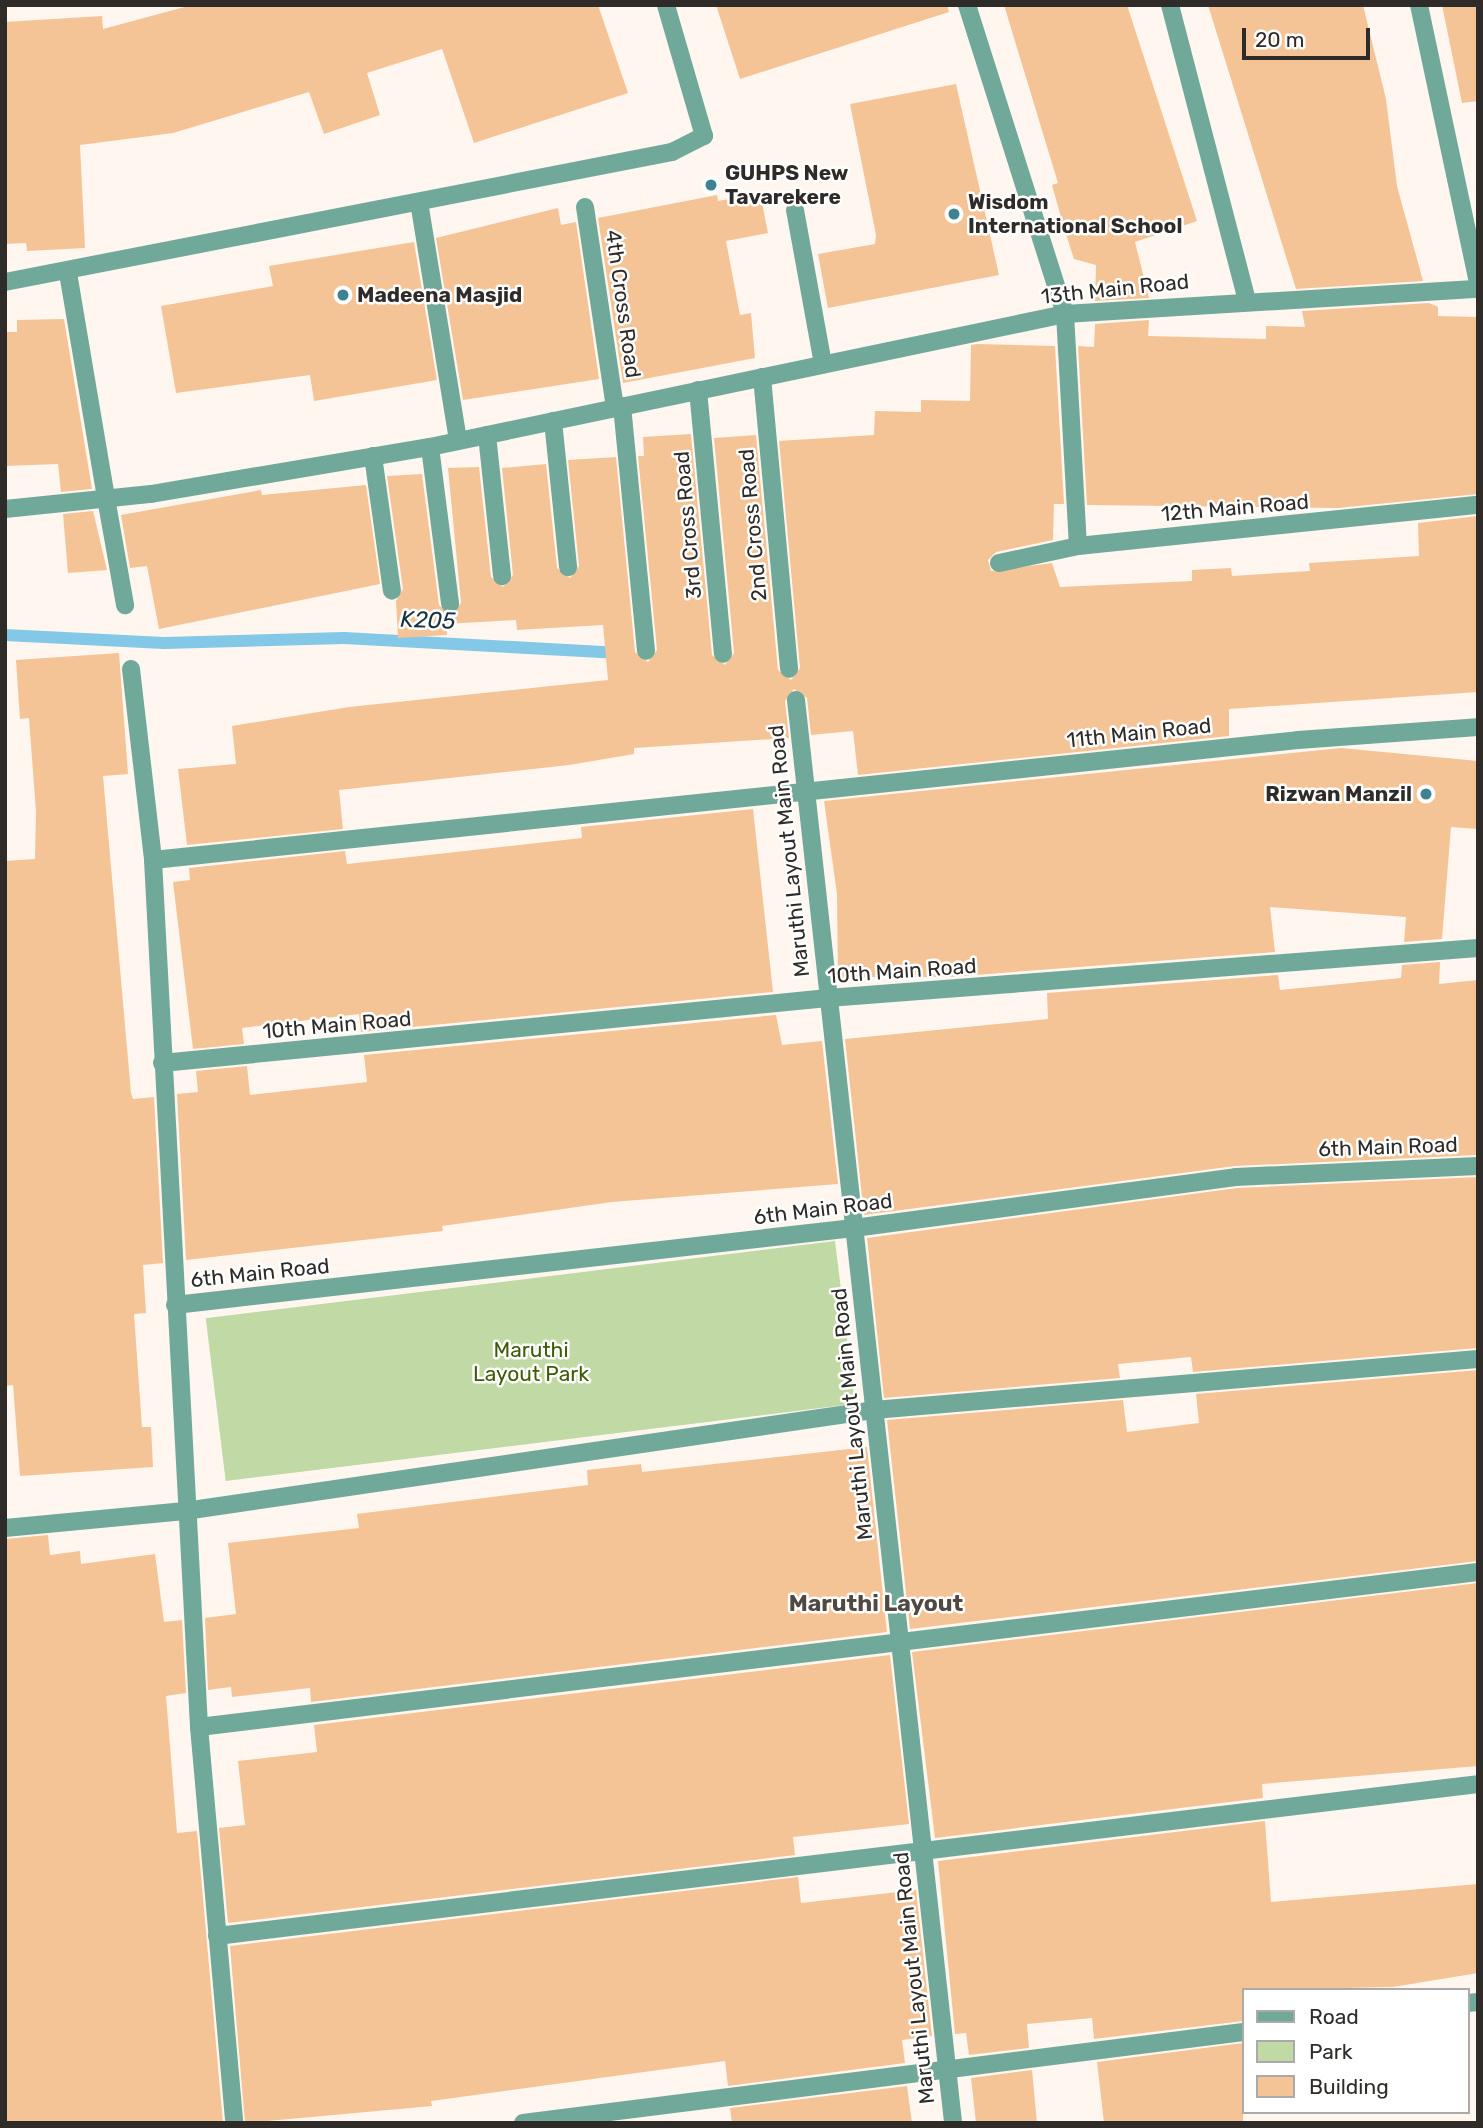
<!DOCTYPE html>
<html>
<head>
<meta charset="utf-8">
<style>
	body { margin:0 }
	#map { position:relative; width:1483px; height:2128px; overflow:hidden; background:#fff6ef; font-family:Rubik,sans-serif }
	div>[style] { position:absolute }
	.green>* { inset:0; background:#c0d9a5; transform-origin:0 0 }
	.stream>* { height:12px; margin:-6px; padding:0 6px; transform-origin:6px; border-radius:6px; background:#84c8e7 }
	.building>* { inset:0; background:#f4c496 }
	.service>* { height:18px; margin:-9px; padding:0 9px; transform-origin:9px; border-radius:9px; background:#70a99a }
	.minor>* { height:18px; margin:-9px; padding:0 9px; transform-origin:9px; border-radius:9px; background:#70a99a }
	.dots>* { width:19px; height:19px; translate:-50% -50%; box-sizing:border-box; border:4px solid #fff; border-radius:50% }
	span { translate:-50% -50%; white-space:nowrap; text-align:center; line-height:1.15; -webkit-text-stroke:5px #fff; paint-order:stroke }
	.poi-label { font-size:21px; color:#2e2b28; font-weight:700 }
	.left { translate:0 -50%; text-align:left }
	.right { translate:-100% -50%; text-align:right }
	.street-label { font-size:21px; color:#2e2b28 }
	.park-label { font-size:21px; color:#3d5c06 }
	.water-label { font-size:23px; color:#163543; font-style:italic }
	.neighbourhood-label { font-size:23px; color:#504943; font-weight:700 }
	.frame { position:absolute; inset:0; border:7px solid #2e2b28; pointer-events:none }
	.legend { position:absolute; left:1242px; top:1988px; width:228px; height:126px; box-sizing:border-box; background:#fff; border:2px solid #abaaa9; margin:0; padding:9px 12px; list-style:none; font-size:21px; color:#2e2b28 }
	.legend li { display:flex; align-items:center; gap:14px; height:35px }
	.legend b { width:35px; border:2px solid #abaaa9 }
	.scale { position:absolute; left:1242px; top:28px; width:128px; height:32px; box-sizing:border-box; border:4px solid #2e2b28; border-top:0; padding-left:9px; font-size:21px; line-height:24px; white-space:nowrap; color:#2e2b28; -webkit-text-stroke:5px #fff; paint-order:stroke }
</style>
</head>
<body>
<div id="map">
	<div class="green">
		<i style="left:835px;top:1241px;width:164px;height:634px;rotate:83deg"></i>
	</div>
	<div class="stream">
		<i style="left:5px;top:635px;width:159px;rotate:2.9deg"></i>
		<i style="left:164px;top:643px;width:180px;rotate:-1.6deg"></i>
		<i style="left:344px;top:638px;width:277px;rotate:3.1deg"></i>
	</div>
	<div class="building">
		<i style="clip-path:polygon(192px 5px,598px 5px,628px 93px,474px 143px,442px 49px,367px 73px,380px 115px,324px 134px,309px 92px,173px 133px,80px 145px,85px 248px,27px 251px,26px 243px,5px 244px,5px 22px,102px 16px,103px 29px)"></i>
		<i style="clip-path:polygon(716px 5px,947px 5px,949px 12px,740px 79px)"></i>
		<i style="clip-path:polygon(1004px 5px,1127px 5px,1197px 221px,1135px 242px,1149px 298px,1095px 301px,1096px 265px,1074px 259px,1064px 228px,1052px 185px,1058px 183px)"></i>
		<i style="clip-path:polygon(1208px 5px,1363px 5px,1386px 99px,1397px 186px,1423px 281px,1296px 289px)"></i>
		<i style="clip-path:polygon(1442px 5px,1478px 5px,1478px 101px,1462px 103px)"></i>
		<i style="clip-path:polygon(956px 84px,999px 275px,828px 308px,818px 254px,875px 244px,876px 235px,850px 104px)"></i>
		<i style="clip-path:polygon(760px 193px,768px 233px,726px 241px,740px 315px,751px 313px,755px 358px,623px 383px,598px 218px,717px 195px,718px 201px)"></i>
		<i style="clip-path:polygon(558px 208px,561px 225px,576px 222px,599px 379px,463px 400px,436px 238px)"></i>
		<i style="clip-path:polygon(414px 242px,437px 380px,314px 401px,310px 375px,176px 393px,161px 306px,273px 286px,269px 266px)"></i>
		<i style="clip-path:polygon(1429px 303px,1438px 307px,1438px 316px,1478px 317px,1478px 494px,1338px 508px,1087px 505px,1078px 346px,1094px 347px,1095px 324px,1149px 320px,1148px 336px,1266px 339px,1266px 326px,1305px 327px,1302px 311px)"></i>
		<i style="clip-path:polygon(64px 319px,92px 489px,61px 492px,58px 464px,5px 466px,5px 332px,17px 332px,17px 320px)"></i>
		<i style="clip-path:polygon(977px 344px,1055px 346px,1064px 504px,1054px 504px,1053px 540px,996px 552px,988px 560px,991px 571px,1052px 563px,1060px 587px,1192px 581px,1192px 570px,1231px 568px,1232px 576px,1310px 571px,1309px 563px,1419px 556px,1418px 523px,1478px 516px,1478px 692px,1229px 709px,1229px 736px,858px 775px,853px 731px,811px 735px,807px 698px,794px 689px,785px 701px,789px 738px,634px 748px,634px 754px,569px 765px,339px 790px,343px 829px,187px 845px,178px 769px,236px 764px,232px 726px,349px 707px,608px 680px,603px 625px,517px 630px,516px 620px,447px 624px,447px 635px,398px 638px,396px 601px,403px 589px,387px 476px,422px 474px,439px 605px,451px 615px,461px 603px,448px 468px,479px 467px,491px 577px,503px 587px,513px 575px,502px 468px,546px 464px,557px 568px,570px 578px,579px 566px,568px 460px,616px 457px,635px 652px,648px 662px,657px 650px,638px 456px,644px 456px,643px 437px,691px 434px,712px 655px,725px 665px,734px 653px,714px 438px,756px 435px,778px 670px,791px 680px,800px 668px,779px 441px,874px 435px,875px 411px,921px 412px,921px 400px,970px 401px,971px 345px)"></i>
		<i style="clip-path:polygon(366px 485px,380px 584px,159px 629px,147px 566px,130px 568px,121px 515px,261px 490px,262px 495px)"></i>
		<i style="clip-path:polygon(93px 511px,107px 570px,68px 573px,63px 514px)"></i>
		<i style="clip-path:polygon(119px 653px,128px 774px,103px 776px,131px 1093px,133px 1099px,154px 1097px,163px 1263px,143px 1265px,146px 1313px,134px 1314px,142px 1427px,151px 1427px,153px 1467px,20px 1476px,13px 1385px,5px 1386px,5px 861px,35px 859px,36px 812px,29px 718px,20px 719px,16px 660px)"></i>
		<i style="clip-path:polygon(1341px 748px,1478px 761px,1478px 829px,1451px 827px,1442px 939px,1404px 942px,1406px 917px,1270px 907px,1275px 952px,949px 977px,838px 977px,837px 894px,824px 801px)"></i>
		<i style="clip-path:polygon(753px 809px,773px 992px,361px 1032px,359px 1014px,242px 1028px,244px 1044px,193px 1049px,173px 882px,190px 880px,189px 868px,345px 851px,347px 864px,582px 838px,581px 827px)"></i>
		<i style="clip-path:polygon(1440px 962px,1439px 984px,1478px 980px,1478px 1155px,1235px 1166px,864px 1215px,845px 1039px,1048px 1019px,1047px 993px,1278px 975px,1280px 990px,1401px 978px,1402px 965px)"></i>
		<i style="clip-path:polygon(776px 1015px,782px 1045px,822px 1041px,838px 1184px,612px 1202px,442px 1226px,443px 1231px,186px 1260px,177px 1094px,198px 1092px,196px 1071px,247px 1066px,250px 1095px,367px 1082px,364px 1055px)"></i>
		<i style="clip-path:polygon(1478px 1177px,1478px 1348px,1193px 1372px,1191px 1357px,1118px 1364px,1120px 1378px,884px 1398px,867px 1238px,1237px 1188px)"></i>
		<i style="clip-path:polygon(1478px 1370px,1478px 1561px,910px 1629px,887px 1420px,1123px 1400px,1127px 1432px,1199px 1423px,1196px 1394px)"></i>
		<i style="clip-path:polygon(867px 1447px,887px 1632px,311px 1702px,310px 1688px,232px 1697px,231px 1687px,208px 1690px,205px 1618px,236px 1614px,228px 1543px,359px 1528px,357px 1514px,588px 1485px,587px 1470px,641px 1464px,642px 1472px)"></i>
		<i style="clip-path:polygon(48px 1535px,50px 1555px,80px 1551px,81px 1564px,155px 1554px,164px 1622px,182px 1620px,186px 1693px,166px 1696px,177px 1833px,197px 1831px,223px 2123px,5px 2123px,5px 1539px)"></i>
		<i style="clip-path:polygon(1478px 1583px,1478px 1766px,1262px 1784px,1263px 1798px,935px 1838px,912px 1652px)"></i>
		<i style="clip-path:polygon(890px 1655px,909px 1824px,793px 1837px,795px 1855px,228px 1923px,219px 1828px,245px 1825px,238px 1761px,317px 1752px,314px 1725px)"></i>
		<i style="clip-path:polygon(1265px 1821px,1271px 1902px,1478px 1884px,1478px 1973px,1393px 1987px,1243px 1990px,1243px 2021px,1094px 2039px,1092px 2018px,1027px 2024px,1029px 2048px,969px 2055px,966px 2033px,955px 2034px,938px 1861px)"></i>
		<i style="clip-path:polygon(798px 1877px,801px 1903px,916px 1890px,932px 2036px,902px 2040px,905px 2063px,728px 2086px,725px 2061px,431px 2101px,432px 2106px,245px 2123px,230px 1946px)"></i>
		<i style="clip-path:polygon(1243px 2043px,1243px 2121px,1104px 2123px,1097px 2062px)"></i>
		<i style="clip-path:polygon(1032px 2070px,1037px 2123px,976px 2123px,971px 2078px)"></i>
		<i style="clip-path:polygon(907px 2086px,912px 2123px,732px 2123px,730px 2108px)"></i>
	</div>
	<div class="service">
		<i style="left:553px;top:421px;width:147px;rotate:84.1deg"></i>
		<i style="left:487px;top:435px;width:142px;rotate:83.9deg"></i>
		<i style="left:430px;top:447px;width:158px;rotate:82.7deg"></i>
		<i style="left:373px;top:456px;width:136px;rotate:82deg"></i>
		<i style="left:106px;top:498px;width:109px;rotate:79.9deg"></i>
	</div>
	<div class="minor">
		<i style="left:967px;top:5px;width:324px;rotate:72.4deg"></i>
		<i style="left:1065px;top:314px;width:232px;rotate:86.8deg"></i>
		<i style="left:1170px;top:5px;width:305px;rotate:75.4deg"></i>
		<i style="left:1419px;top:5px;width:283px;rotate:78deg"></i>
		<i style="left:419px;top:202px;width:242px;rotate:80.7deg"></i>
		<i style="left:585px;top:207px;width:203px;rotate:81.5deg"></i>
		<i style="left:795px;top:210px;width:157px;rotate:79.7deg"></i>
		<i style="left:68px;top:273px;width:228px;rotate:80.4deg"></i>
		<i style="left:5px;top:282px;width:680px;rotate:-11.03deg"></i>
		<i style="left:672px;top:152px;width:36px;rotate:-27deg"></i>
		<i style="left:704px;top:136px;width:136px;rotate:-106.2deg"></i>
		<i style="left:762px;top:377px;width:293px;rotate:84.7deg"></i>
		<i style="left:698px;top:390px;width:265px;rotate:84.6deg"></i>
		<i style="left:622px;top:406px;width:246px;rotate:84.4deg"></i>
		<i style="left:5px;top:509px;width:147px;rotate:-5.9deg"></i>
		<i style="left:151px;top:494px;width:283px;rotate:-9.6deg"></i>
		<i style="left:430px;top:447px;width:649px;rotate:-11.83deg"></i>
		<i style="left:1065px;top:314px;width:414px;rotate:-3.5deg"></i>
		<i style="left:999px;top:563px;width:81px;rotate:-12.1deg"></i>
		<i style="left:1078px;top:546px;width:402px;rotate:-5.9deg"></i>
		<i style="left:131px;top:669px;width:192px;rotate:83.4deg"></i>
		<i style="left:153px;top:860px;width:868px;rotate:86.96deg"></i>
		<i style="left:199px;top:1727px;width:398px;rotate:84.9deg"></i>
		<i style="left:796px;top:700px;width:1432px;rotate:83.7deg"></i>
		<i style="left:153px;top:860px;width:1151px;rotate:-5.98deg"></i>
		<i style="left:1298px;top:740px;width:180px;rotate:-4.1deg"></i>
		<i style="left:162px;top:1063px;width:669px;rotate:-5.57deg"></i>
		<i style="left:828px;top:998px;width:652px;rotate:-4.4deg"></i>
		<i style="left:175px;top:1305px;width:683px;rotate:-6.47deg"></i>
		<i style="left:854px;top:1228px;width:385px;rotate:-7.6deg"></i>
		<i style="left:1236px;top:1177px;width:242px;rotate:-2.6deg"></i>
		<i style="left:5px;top:1528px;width:181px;rotate:-5.4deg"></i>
		<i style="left:185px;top:1511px;width:696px;rotate:-8.34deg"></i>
		<i style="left:874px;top:1410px;width:606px;rotate:-4.83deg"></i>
		<i style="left:199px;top:1727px;width:1288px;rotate:-6.91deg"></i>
		<i style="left:217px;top:1936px;width:1270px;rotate:-6.87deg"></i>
		<i style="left:1467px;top:2003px;width:11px;rotate:-5deg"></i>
		<i style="left:523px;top:2123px;width:726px;rotate:-7.2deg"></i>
	</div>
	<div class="dots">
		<i style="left:711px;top:185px;background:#3d8290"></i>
		<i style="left:954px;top:214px;background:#3d8290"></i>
		<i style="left:343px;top:295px;background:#3d8290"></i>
		<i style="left:1426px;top:794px;background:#3d8290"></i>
	</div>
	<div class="poi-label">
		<span class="left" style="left:725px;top:185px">GUHPS New<br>Tavarekere</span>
		<span class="left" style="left:968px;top:214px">Wisdom<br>International School</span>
		<span class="left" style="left:357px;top:295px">Madeena Masjid</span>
		<span class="right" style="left:1412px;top:794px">Rizwan Manzil</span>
	</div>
	<div class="street-label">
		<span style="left:1115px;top:289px;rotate:-6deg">13th Main Road</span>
		<span style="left:623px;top:304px;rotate:82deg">4th Cross Road</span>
		<span style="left:1235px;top:508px;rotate:-5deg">12th Main Road</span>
		<span style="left:688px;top:525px;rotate:-95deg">3rd Cross Road</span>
		<span style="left:753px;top:525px;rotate:-95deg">2nd Cross Road</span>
		<span style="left:1139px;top:733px;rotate:-6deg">11th Main Road</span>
		<span style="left:789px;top:851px;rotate:-96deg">Maruthi Layout Main Road</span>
		<span style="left:902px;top:971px;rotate:-4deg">10th Main Road</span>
		<span style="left:337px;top:1025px;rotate:-5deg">10th Main Road</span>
		<span style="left:1388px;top:1147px;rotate:-2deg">6th Main Road</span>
		<span style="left:823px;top:1209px;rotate:-7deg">6th Main Road</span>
		<span style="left:260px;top:1273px;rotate:-6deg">6th Main Road</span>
		<span style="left:852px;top:1414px;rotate:-96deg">Maruthi Layout Main Road</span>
		<span style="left:914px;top:1978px;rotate:-96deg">Maruthi Layout Main Road</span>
	</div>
	<div class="park-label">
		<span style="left:531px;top:1362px">Maruthi<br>Layout Park</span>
	</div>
	<div class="water-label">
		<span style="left:428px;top:620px;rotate:2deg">K205</span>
	</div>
	<div class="neighbourhood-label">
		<span style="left:876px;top:1603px">Maruthi Layout</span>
	</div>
	<div class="frame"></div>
	<ul class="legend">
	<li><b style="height:9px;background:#70a99a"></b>Road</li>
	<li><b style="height:19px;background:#c0d9a5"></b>Park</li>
	<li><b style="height:19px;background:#f4c496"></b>Building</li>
	</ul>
	<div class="scale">20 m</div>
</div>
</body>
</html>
